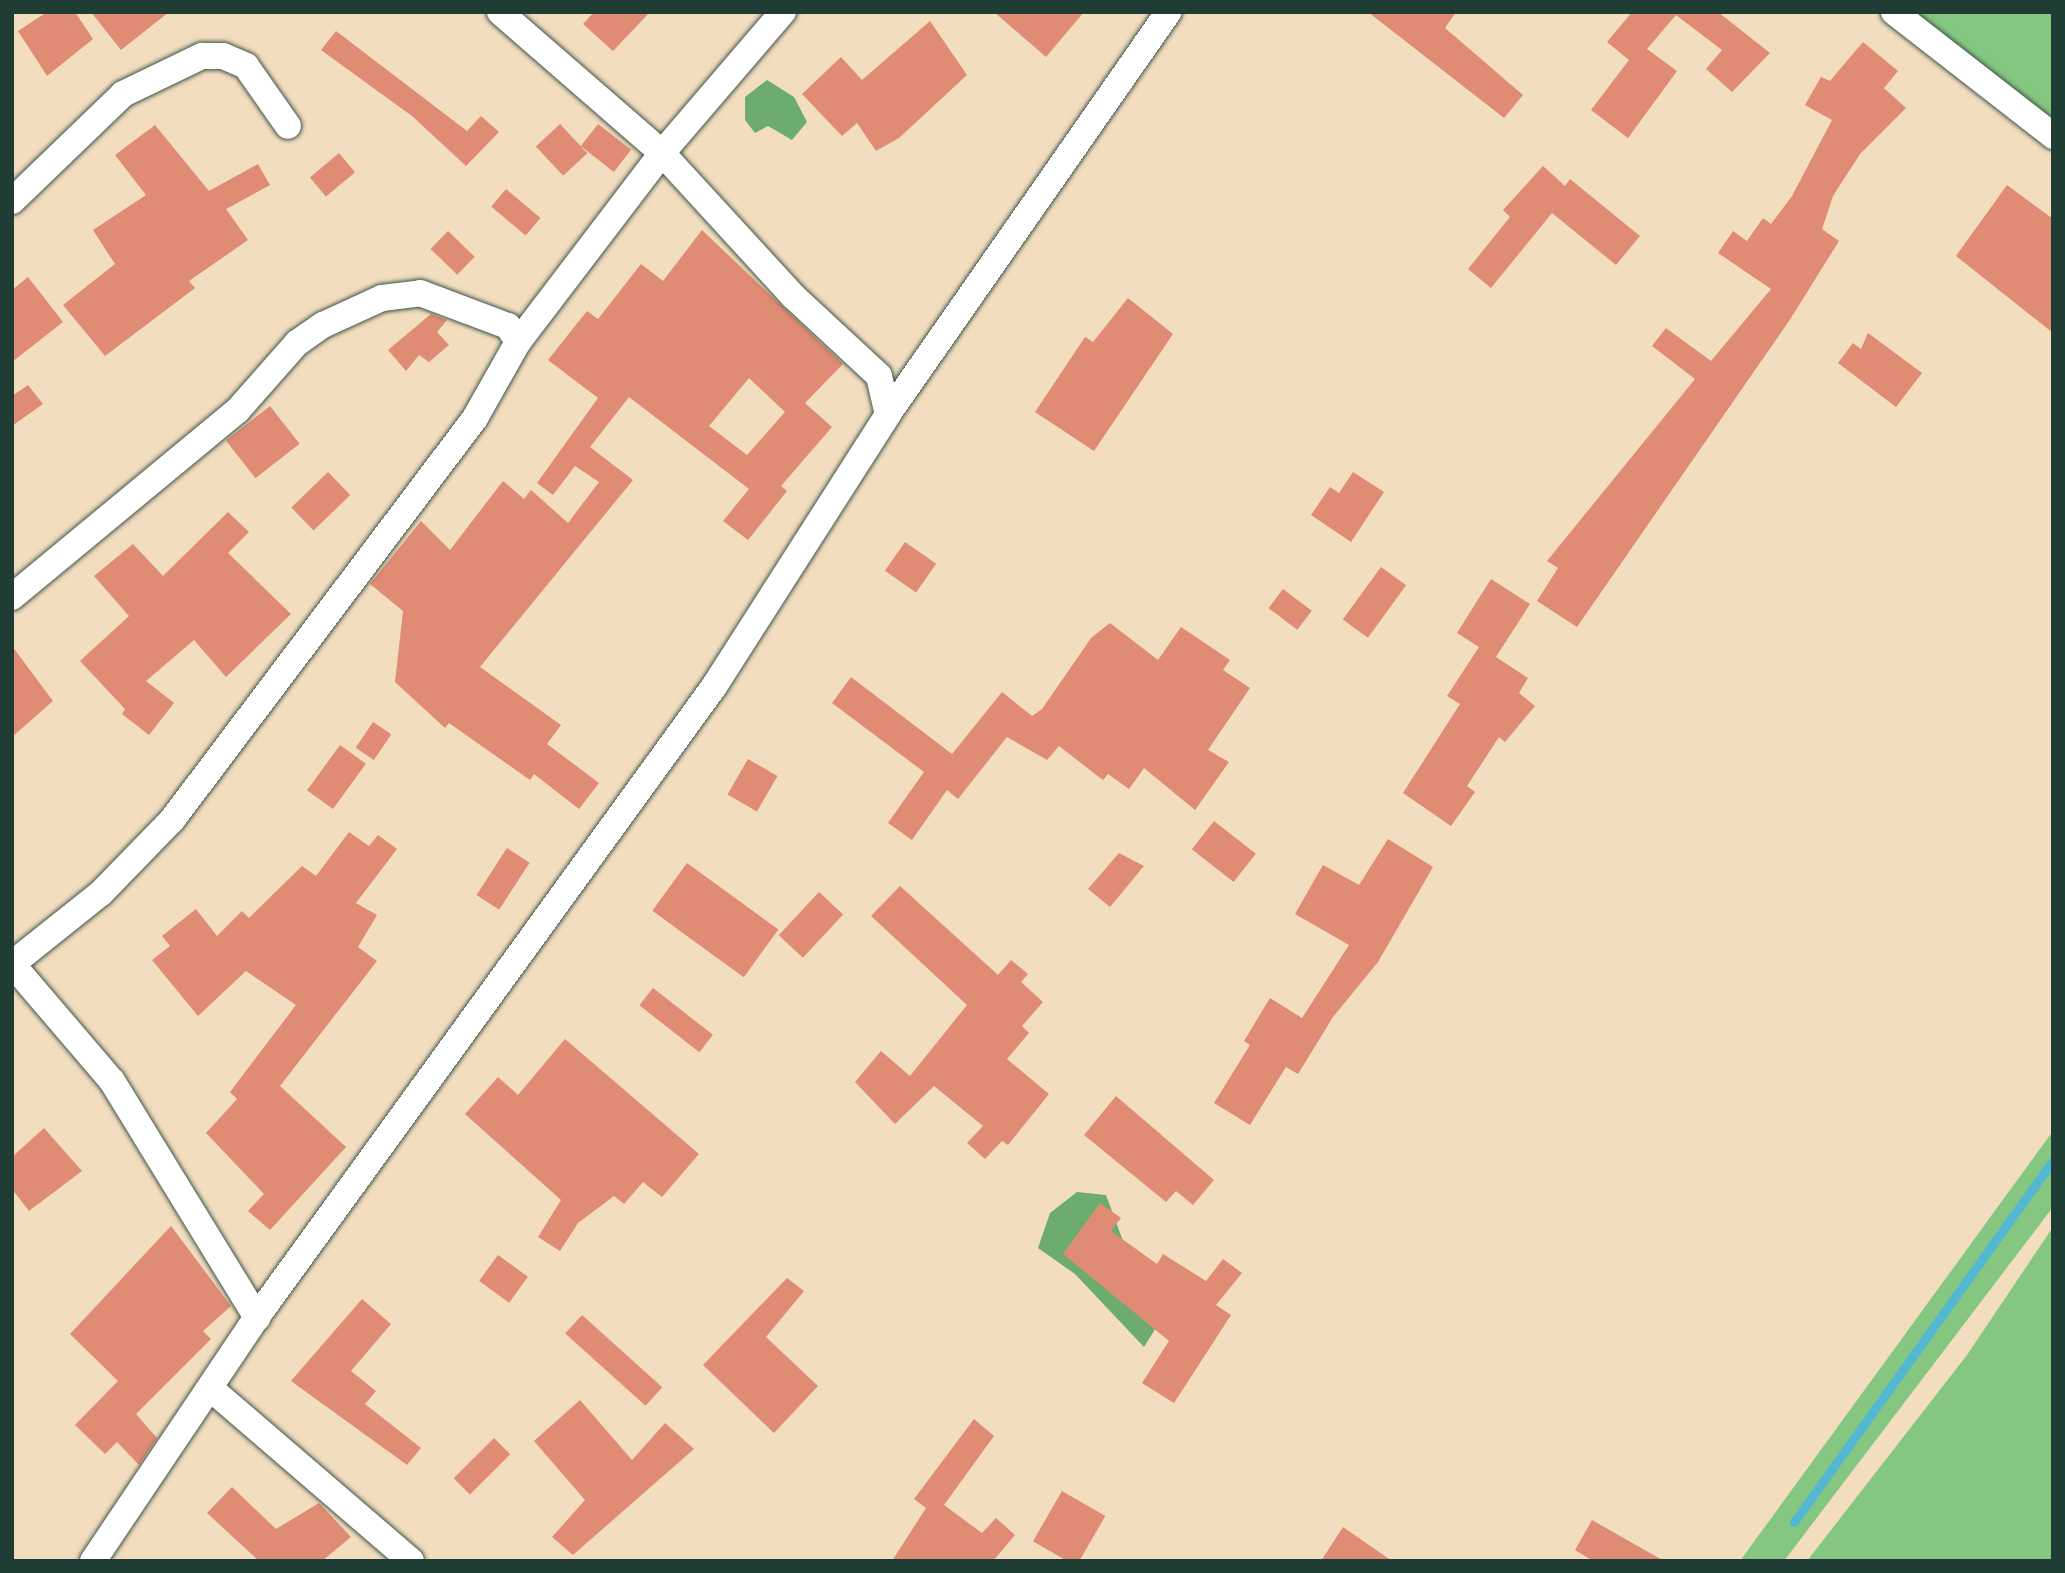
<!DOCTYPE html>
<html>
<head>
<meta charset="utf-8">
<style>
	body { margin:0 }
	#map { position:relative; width:2065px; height:1573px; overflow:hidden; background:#f3ddbf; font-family:"Old Standard TT",serif }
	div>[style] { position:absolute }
	.green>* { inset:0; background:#85c780 }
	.forest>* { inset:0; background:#6cac6e }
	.stream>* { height:9px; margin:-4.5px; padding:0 4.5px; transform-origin:4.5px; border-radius:4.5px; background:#54b8d2 }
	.building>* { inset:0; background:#e08b74; transform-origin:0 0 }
	.roads { filter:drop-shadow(0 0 2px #3f5549) drop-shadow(0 0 2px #3f5549) }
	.street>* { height:26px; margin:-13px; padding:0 13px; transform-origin:13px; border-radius:13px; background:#fff }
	span { translate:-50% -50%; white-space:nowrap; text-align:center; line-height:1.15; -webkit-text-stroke:5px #fcf5e5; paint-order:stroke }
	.frame { position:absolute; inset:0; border:14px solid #1f3d34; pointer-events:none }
</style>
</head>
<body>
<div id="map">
	<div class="green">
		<i style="clip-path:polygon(1894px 12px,2053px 12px,2053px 136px)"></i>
		<i style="clip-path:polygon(2053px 1131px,2053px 1207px,1784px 1561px,1740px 1561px)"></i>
		<i style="clip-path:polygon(2053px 1227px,2053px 1561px,1807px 1561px,1967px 1355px)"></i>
	</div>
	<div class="forest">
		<i style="clip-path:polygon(767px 80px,794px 97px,807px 122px,792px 140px,768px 126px,755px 133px,745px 120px,745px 97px)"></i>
		<i style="clip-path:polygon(1077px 1192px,1106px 1195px,1123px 1241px,1182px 1286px,1144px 1347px,1075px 1274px,1038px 1248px,1050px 1213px)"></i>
	</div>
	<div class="stream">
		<i style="left:1794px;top:1522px;width:445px;rotate:-54.4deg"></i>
	</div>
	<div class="building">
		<i style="clip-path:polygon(47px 12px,75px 12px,93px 39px,47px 76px,18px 31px)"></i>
		<i style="clip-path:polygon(91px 12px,169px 12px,121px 50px)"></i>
		<i style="clip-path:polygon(594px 12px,650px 12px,613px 51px,583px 24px)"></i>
		<i style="clip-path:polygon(994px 12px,1084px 12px,1046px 57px)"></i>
		<i style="clip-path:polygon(1368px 12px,1456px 12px,1445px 28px,1523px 95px,1504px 118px)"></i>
		<i style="clip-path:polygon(1632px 12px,1718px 12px,1770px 53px,1732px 92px,1706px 69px,1722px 50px,1676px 15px,1647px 49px,1677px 71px,1628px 138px,1591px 110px,1629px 60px,1607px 42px)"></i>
		<i style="clip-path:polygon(930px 21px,967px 75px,899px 138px,876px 151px,857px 123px,842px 136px,802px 94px,841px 57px,862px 80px)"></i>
		<i style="clip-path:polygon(336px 31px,467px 131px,481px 116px,499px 132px,466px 166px,412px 116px,321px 50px)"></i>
		<i style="clip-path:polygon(1863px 42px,1898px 71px,1884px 88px,1906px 108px,1860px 154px,1833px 196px,1822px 229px,1839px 241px,1791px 318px,1577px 627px,1537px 601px,1558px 568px,1547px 561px,1695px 379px,1652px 346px,1666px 328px,1711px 361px,1771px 289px,1718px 253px,1733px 231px,1747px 241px,1763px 218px,1771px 224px,1792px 196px,1832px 120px,1805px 105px,1821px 77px,1830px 81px)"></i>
		<i style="left:560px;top:124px;width:40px;height:33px;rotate:47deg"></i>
		<i style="left:598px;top:124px;width:42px;height:28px;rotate:38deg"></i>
		<i style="clip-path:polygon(155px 125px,209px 191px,258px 164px,270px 185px,226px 209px,248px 240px,189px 281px,195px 288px,105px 356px,63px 305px,115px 264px,93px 230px,146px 195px,115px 155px)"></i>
		<i style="left:339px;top:153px;width:25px;height:38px;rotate:50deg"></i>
		<i style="clip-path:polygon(1543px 166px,1565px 186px,1570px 179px,1640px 236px,1616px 265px,1552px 213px,1491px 288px,1468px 269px,1510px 217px,1503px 210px)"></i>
		<i style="clip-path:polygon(2007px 185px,2053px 219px,2053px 333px,1956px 256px)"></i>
		<i style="left:506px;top:189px;width:45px;height:23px;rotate:40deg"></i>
		<i style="clip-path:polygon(evenodd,702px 230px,843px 364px,805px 403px,832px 427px,781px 486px,787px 491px,748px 540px,723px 521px,749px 489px,629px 397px,590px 447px,633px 480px,480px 667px,561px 725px,547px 744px,599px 783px,579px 809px,534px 774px,530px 780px,449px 723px,445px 728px,395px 682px,403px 611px,370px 584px,421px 521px,450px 550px,503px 481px,524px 499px,531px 490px,568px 523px,599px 482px,575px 466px,553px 495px,537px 483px,598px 398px,548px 360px,587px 311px,598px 319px,641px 264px,663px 281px,702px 230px,749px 378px,785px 412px,747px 455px,709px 426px,749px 378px)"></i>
		<i style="left:448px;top:231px;width:37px;height:25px;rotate:44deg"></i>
		<i style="clip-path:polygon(28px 277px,63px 322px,12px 362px,12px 290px)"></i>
		<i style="clip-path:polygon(1128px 298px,1173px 334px,1094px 451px,1035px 412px,1085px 337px,1093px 342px)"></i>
		<i style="clip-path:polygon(431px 314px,447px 320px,437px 332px,449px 345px,429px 362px,419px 355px,406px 371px,388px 350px)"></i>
		<i style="clip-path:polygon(1868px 333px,1922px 373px,1896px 407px,1838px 363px,1853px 343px,1861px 349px)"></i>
		<i style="clip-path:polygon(28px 385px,43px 404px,12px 426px,12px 396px)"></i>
		<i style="left:270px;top:406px;width:48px;height:56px;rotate:52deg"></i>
		<i style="left:328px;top:472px;width:32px;height:51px;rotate:46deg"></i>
		<i style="clip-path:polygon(1353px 472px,1384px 492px,1351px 542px,1311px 515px,1330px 487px,1339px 493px)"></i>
		<i style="clip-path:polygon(228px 512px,249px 532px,228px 553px,291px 614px,226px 677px,194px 640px,146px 681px,174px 703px,149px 735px,122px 714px,125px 709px,80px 661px,129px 616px,94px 576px,133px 544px,163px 576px)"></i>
		<i style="left:905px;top:542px;width:38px;height:35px;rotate:35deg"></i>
		<i style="left:1381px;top:567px;width:31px;height:65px;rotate:36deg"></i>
		<i style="clip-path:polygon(1491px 579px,1530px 604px,1496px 657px,1528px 678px,1519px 693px,1535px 706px,1505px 742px,1499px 737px,1467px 786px,1475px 792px,1451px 826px,1403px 793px,1460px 704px,1447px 696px,1479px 647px,1457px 633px)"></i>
		<i style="left:1283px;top:589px;width:36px;height:24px;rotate:37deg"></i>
		<i style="clip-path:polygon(1110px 623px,1158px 660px,1181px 627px,1230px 660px,1223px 670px,1250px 688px,1208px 750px,1229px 762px,1195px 810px,1144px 768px,1129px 789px,1108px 774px,1103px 780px,1059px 746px,1047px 760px,1007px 737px,958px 799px,947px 790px,912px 840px,888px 823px,924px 772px,832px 703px,851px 677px,952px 754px,1002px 692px,1032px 716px,1042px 709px,1091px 638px)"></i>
		<i style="clip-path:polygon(12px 646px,53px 701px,12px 737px)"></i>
		<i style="left:373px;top:722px;width:22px;height:31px;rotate:34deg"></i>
		<i style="left:340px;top:745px;width:32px;height:56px;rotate:36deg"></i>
		<i style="left:748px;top:759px;width:34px;height:41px;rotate:30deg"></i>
		<i style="left:1214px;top:821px;width:53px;height:36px;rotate:38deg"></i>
		<i style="clip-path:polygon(349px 832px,369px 846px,378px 835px,397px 849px,356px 903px,377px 915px,358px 947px,377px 961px,280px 1086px,346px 1147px,270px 1230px,248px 1211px,264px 1194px,206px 1133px,237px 1099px,230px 1092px,296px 1005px,246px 971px,198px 1016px,152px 960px,170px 946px,162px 936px,196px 909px,217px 936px,242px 911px,249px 918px,302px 866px,316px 876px)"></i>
		<i style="clip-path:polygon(1388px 839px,1433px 867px,1378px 962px,1333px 1017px,1298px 1074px,1286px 1067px,1250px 1125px,1214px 1103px,1250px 1045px,1244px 1041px,1270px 998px,1302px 1018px,1349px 945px,1295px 914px,1323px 865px,1359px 885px)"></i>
		<i style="left:507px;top:848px;width:27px;height:56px;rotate:33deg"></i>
		<i style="clip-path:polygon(1119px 853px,1144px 866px,1110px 907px,1088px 889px)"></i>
		<i style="left:687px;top:863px;width:113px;height:59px;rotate:36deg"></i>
		<i style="clip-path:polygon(900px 886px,998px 975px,1011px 960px,1028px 974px,1021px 982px,1043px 1002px,1022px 1026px,1029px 1033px,1007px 1059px,1049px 1094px,1008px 1145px,1002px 1141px,985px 1159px,967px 1143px,983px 1126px,934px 1086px,895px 1124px,855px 1082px,881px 1051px,910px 1076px,967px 1005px,871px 916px)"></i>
		<i style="left:819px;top:892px;width:33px;height:59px;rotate:43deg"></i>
		<i style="left:653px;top:988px;width:76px;height:22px;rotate:38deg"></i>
		<i style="clip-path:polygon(565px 1039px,699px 1154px,662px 1197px,643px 1182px,624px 1204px,614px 1196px,578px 1223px,560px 1251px,538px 1237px,561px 1200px,465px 1114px,498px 1077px,518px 1095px)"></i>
		<i style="clip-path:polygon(1116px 1096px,1214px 1180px,1193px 1205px,1176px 1191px,1166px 1202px,1084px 1135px)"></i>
		<i style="clip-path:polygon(44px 1128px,82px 1171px,29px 1211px,12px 1189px,12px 1157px)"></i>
		<i style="clip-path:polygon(1100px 1203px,1121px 1218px,1111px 1231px,1157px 1264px,1163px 1254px,1206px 1281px,1223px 1259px,1242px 1273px,1216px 1305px,1231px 1315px,1174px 1403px,1142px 1383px,1169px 1341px,1063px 1254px)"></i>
		<i style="clip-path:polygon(171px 1226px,231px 1306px,203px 1331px,211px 1339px,136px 1414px,157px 1438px,139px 1465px,117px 1442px,105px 1454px,75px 1425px,118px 1381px,70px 1334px)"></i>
		<i style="left:498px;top:1255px;width:37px;height:32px;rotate:36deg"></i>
		<i style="clip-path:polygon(787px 1278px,804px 1291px,766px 1337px,818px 1386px,774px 1433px,703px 1365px)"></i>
		<i style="clip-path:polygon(362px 1299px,391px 1324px,351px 1371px,376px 1391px,365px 1404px,421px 1448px,407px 1465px,291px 1381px)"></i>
		<i style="left:582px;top:1315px;width:108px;height:25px;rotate:42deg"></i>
		<i style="clip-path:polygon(580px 1400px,632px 1460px,665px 1423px,694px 1449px,573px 1555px,552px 1537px,585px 1500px,534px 1441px)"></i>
		<i style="clip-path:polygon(974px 1419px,994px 1436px,944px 1505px,982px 1533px,996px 1518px,1015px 1535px,993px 1561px,892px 1561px,926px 1508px,914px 1499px)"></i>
		<i style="left:494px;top:1438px;width:23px;height:57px;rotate:45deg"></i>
		<i style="clip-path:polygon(232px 1487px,276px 1529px,319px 1503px,351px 1537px,322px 1561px,259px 1561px,207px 1513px)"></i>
		<i style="left:1062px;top:1491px;width:50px;height:58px;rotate:30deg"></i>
		<i style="clip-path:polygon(1592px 1520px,1664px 1561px,1593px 1561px,1575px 1550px)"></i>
		<i style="clip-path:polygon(1343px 1527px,1392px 1561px,1321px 1561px)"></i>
	</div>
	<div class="roads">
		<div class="street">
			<i style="left:500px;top:12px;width:215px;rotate:41deg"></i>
			<i style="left:662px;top:153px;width:194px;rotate:47.5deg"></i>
			<i style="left:793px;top:296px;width:117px;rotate:42.9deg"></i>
			<i style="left:879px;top:376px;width:39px;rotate:77deg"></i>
			<i style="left:1894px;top:12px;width:202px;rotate:37.9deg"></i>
			<i style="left:12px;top:201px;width:154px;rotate:-43.9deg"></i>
			<i style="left:123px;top:94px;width:88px;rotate:-25.7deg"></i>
			<i style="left:202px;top:56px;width:21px"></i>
			<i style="left:223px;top:56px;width:25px;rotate:23deg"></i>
			<i style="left:246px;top:66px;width:73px;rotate:55deg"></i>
			<i style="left:12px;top:597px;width:292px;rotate:-39.6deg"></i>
			<i style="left:237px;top:411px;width:91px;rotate:-48.6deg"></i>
			<i style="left:297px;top:343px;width:32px;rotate:-35deg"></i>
			<i style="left:323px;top:325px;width:65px;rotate:-24.6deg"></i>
			<i style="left:382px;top:298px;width:38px;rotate:-7deg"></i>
			<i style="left:420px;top:293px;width:94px;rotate:20.6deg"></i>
			<i style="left:508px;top:326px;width:19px;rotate:58deg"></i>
			<i style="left:12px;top:964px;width:114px;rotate:-38.6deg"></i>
			<i style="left:101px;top:893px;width:102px;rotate:-45.8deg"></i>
			<i style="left:172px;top:820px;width:503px;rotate:-52.99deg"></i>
			<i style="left:475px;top:418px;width:87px;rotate:-60.5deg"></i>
			<i style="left:518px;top:342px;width:238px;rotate:-52.7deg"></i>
			<i style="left:662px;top:153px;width:186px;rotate:-49.4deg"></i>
			<i style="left:12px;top:964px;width:154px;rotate:49.5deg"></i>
			<i style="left:112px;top:1081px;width:278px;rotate:58.5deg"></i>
			<i style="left:210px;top:1388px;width:265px;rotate:40.7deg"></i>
			<i style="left:93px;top:1561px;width:306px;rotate:-56.1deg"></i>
			<i style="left:264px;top:1307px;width:768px;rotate:-54.05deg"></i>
			<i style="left:715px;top:685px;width:322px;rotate:-57.4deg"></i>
			<i style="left:888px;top:414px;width:490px;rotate:-55.1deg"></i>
		</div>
	</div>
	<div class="frame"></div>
</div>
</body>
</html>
